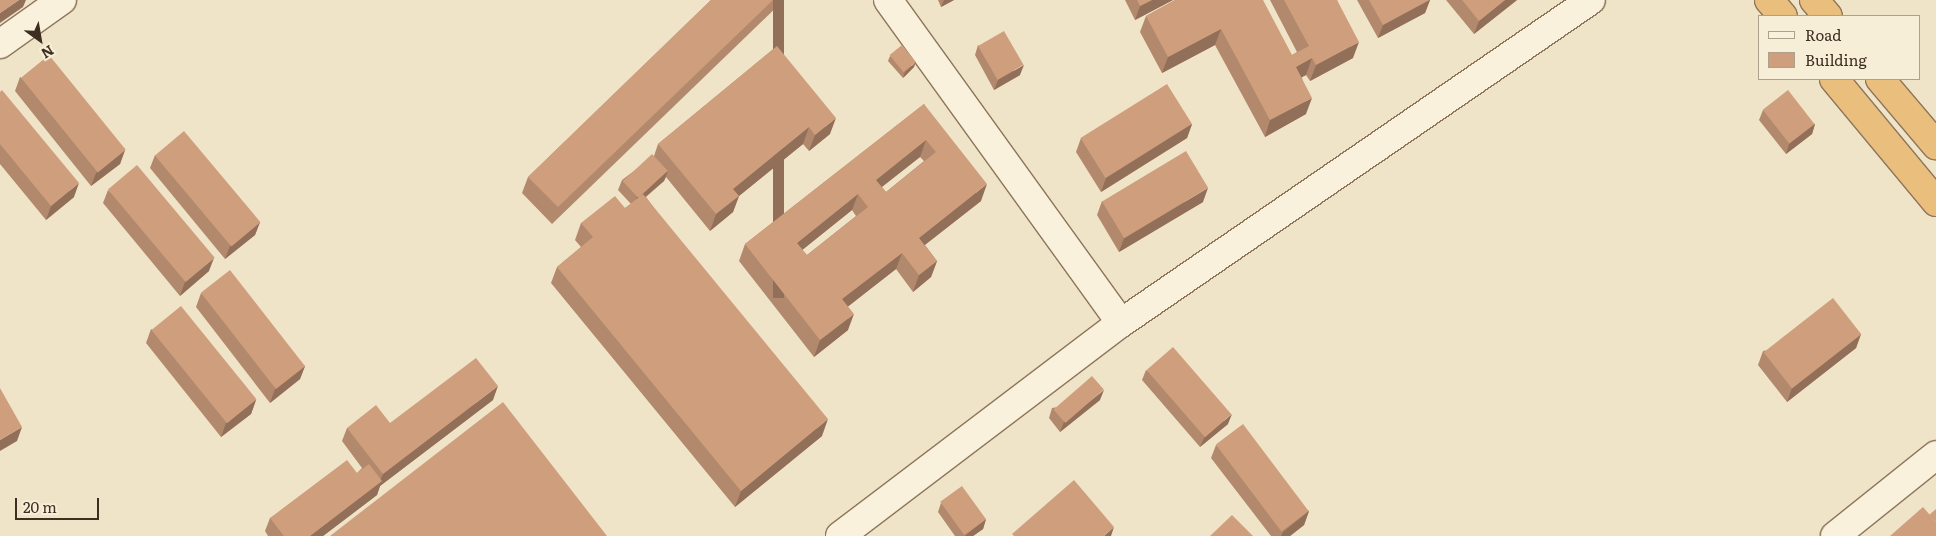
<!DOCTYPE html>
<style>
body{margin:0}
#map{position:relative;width:1936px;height:536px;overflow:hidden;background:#f0e4c8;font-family:Literata,serif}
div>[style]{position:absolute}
.roads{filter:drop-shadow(1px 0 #8d765c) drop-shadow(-1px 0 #8d765c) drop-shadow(0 1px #8d765c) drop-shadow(0 -1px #8d765c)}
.minor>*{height:28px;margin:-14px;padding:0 14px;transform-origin:14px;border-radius:14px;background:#faf1dc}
.trunk>*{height:28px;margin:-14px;padding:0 14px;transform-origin:14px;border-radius:14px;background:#eabe7c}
.wall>*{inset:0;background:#b2896c}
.shaded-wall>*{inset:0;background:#916f58;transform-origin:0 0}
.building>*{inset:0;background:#cf9f7d;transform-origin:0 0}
span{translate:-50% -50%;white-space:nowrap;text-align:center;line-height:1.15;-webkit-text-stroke:4px #f7eed8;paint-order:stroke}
.legend{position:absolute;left:1758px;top:15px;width:162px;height:65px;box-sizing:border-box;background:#f7eed8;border:1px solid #ada18e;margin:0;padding:6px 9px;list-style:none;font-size:15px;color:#3d2e20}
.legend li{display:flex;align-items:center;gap:10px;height:25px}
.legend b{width:25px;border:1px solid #ada18e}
.north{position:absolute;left:15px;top:15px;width:50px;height:50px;-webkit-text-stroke:4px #f7eed8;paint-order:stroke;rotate:148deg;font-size:14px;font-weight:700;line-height:20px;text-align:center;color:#3d2e20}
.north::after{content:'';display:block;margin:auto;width:18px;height:22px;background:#3d2e20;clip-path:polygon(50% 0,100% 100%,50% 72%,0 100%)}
.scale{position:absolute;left:15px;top:498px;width:84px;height:22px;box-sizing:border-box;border:2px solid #3d2e20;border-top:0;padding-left:6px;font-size:15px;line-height:18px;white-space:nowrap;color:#3d2e20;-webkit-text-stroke:4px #f7eed8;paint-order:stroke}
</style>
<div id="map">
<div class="roads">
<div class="minor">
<div style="left:888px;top:0;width:398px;rotate:54.2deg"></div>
<div style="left:0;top:44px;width:76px;rotate:-35.4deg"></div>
<div style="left:840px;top:536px;width:353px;rotate:-37.2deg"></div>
<div style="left:1121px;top:323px;width:570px;rotate:-34.5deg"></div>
<div style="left:1835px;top:536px;width:129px;rotate:-38.7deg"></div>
</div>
<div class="trunk">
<div style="left:1769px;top:0;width:21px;rotate:49deg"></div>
<div style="left:1814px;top:0;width:21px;rotate:49deg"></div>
<div style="left:1834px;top:79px;width:160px;rotate:50.3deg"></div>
<div style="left:1880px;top:79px;width:87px;rotate:49.7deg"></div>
</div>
</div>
<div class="wall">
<div style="clip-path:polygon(711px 0,784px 0,552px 224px,522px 193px,528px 177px)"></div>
<div style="clip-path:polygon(938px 0,954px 0,941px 7px)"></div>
<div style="clip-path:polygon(1125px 0,1173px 0,1135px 20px)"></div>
<div style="clip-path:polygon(1175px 0,1292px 55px,1297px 52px,1270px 0,1337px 0,1353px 58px,1310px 81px,1306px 75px,1302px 77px,1306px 114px,1265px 137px,1215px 45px,1162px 73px,1140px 32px,1146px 16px)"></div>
<div style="clip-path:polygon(1357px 0,1430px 0,1425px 13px,1378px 38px)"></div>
<div style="clip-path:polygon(1446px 0,1517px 0,1474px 34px)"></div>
<div style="clip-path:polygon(978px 45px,1020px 75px,994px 90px,975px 55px)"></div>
<div style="clip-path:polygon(777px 46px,830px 134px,809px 151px,803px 144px,739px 196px,733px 212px,710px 231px,666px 177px,664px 181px,646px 197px,822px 436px,735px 507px,551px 283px,557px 267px,581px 247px,575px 240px,581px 223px,625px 208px,631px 204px,618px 190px,622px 180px,654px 156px,658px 144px)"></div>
<div style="clip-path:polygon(890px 56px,914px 67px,903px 78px,888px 61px)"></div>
<div style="clip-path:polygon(20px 77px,125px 150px,120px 164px,91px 186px,15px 91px)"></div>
<div style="clip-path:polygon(0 92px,74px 197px,46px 220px,0 164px)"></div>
<div style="clip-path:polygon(evenodd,924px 104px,981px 201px,925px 245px,937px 261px,931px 277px,913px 292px,896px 269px,848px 306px,848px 330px,814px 357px,739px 261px,745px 244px,924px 104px,920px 157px,924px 161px,886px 192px,882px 187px,920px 157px,924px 104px,852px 210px,856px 216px,807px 255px,802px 250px,852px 210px)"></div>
<div style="clip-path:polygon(1763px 110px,1815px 124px,1812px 134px,1786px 154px,1759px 120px)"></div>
<div style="clip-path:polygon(1192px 124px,1187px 138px,1101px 192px,1076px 152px,1081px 138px)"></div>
<div style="clip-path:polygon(155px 155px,260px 222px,255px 235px,225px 259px,150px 168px)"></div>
<div style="clip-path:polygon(108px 190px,209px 271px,180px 296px,103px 203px)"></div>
<div style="clip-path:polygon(1102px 201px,1203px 202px,1119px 252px,1097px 215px)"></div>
<div style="clip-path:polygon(201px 293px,305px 366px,300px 379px,270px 403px,196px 307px)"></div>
<div style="clip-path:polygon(151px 329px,256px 400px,251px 414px,221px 437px,146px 343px)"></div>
<div style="clip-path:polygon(1861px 334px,1856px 348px,1787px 402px,1758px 365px,1763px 351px)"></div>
<div style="clip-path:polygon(1146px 370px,1228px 424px,1200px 447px,1142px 380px)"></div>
<div style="clip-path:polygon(493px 400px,380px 486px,377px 495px,323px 536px,268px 536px,265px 531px,270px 518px,357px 473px,362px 468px,342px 441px,347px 428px,390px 423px)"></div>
<div style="clip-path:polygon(1100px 400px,1060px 432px,1049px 418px,1052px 408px)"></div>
<div style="clip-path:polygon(1216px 445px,1309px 511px,1304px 525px,1290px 536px,1271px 536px,1211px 458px)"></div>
<div style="clip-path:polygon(941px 503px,986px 519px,983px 529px,973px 536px,955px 536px,938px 512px)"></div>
</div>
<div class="shaded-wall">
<div style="clip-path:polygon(19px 0,26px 0,23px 7px,0 23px,0 13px)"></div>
<div style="left:773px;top:0;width:11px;height:298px"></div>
<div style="clip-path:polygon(944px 0,954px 0,941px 7px)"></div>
<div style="clip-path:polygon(1152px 0,1173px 0,1135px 20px,1140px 6px)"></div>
<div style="clip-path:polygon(1430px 0,1425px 13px,1378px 38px,1383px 25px)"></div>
<div style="clip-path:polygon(1505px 0,1517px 0,1474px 34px,1479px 21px)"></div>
<div style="clip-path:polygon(1221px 29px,1215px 45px,1162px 73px,1168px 57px)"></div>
<div style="clip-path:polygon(1359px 42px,1353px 58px,1310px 81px,1316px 65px)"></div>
<div style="clip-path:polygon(1312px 58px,1306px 75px,1290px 83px,1296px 67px)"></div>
<div style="clip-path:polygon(916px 62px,914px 67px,903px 78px,905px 72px)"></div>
<div style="clip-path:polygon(1024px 65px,1020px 75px,994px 90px,998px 80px)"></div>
<div style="clip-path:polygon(1312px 98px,1306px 114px,1265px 137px,1270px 120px)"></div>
<div style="clip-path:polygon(836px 118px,830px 134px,809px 151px,815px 135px)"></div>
<div style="clip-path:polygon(1192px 124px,1187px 138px,1101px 192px,1106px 178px)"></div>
<div style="clip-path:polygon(1815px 124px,1812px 134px,1786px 154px,1789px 144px)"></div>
<div style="clip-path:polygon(809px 127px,803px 144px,739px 196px,733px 212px,710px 231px,716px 214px,733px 189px)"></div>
<div style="clip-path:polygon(926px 140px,920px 157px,870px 196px,876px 180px)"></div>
<div style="clip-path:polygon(125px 150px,120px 164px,91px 186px,96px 173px)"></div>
<div style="clip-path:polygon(668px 171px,664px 181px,633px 207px,637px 197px)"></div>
<div style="clip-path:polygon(79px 183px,74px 197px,46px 220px,51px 206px)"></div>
<div style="clip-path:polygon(987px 184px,981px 201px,913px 254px,919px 238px)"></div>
<div style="clip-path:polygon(1208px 188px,1203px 202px,1119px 252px,1124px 238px)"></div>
<div style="clip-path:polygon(858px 194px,852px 210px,791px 259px,797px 243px)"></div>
<div style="clip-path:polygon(260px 222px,255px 235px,225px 259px,230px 246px)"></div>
<div style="clip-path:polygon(902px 253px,896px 269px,836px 316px,842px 299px)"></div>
<div style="clip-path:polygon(214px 258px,209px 271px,180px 296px,185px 282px)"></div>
<div style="clip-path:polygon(937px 261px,931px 277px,913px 292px,919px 275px)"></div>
<div style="clip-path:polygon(854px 314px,848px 330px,814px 357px,820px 340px)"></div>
<div style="clip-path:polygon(1861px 334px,1856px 348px,1787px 402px,1792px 388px)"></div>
<div style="clip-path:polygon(305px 366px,300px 379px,270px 403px,275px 389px)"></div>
<div style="clip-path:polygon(498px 386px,493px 400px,380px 486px,377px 495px,323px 536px,310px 536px,379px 483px,383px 474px)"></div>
<div style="clip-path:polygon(1104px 390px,1100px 400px,1060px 432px,1064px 422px)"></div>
<div style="clip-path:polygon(256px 400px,251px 414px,221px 437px,226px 423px)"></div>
<div style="clip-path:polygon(1232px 414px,1228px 424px,1200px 447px,1204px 438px)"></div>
<div style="clip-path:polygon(828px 419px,822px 436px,735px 507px,741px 491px)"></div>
<div style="clip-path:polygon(22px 427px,17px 441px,0 451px,0 440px)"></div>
<div style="clip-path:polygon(1309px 511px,1304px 525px,1290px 536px,1281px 536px,1283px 532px)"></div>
<div style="clip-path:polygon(986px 519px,983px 529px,973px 536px,965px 536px,966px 535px)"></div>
<div style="clip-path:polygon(1114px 527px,1111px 536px,1104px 536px)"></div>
</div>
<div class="building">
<div style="clip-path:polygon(0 0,19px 0,0 13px)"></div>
<div style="clip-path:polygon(711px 0,773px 0,558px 207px,528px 177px)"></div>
<div style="clip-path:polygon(1137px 0,1152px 0,1140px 6px)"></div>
<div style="clip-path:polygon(1175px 0,1263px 0,1292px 55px,1309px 46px,1284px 0,1337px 0,1359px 42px,1316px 65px,1312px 58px,1296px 67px,1312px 98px,1270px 120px,1221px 29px,1168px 57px,1146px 16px)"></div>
<div style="clip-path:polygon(1369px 0,1429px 0,1383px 25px)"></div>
<div style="clip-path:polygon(1462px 0,1505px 0,1479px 21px)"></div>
<div style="left:1004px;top:31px;width:39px;height:30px;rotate:60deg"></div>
<div style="left:902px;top:45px;width:22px;height:16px;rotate:51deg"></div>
<div style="clip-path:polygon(777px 46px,836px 118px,815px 135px,809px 127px,733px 189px,739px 196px,716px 214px,658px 144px)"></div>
<div style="left:49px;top:55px;width:122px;height:36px;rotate:51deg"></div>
<div style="left:1167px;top:84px;width:47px;height:102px;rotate:58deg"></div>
<div style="clip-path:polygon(2px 90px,79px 183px,51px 206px,0 144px,0 92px)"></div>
<div style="left:1788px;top:90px;width:43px;height:32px;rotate:52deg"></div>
<div style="clip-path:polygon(evenodd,924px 104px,987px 184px,919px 238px,937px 261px,919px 275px,902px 253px,842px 299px,854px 314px,820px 340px,745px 244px,924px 104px,926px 140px,936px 152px,886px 192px,876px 180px,926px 140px,924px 104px,858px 194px,868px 207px,807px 255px,797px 243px,858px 194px)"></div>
<div style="left:184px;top:131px;width:119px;height:38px;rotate:50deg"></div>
<div style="left:1186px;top:151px;width:43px;height:98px;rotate:59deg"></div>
<div style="left:652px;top:154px;width:23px;height:40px;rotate:47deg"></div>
<div style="left:137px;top:165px;width:121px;height:38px;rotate:50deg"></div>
<div style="clip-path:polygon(643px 194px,828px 419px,741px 491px,557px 267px,593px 237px,581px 223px,615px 196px,625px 208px)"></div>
<div style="left:230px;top:270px;width:122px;height:37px;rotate:52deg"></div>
<div style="left:1833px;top:298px;width:46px;height:88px;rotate:52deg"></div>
<div style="left:181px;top:306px;width:120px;height:38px;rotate:51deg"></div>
<div style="left:1173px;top:347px;width:89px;height:35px;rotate:49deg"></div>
<div style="clip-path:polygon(476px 358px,498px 386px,383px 474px,347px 428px,376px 405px,390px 423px)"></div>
<div style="left:1092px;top:376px;width:18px;height:51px;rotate:49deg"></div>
<div style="clip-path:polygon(0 388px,22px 427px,0 440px)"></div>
<div style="clip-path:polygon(503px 402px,607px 536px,330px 536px)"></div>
<div style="left:1243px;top:424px;width:109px;height:34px;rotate:53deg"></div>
<div style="clip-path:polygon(347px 460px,357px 473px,369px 464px,382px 481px,310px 536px,284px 536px,270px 518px)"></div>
<div style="clip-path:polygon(1074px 480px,1114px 527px,1104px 536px,1014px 536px,1012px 534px)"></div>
<div style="left:962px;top:486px;width:41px;height:27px;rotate:54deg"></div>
<div style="clip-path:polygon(1923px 507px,1936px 522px,1936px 536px,1890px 536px)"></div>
<div style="clip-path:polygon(1936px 509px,1936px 522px,1929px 515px)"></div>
<div style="clip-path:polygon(1232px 515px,1253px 536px,1210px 536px)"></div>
</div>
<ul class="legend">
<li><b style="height:6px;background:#faf1dc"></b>Road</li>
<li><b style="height:14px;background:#cf9f7d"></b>Building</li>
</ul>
<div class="north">N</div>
<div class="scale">20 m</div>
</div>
